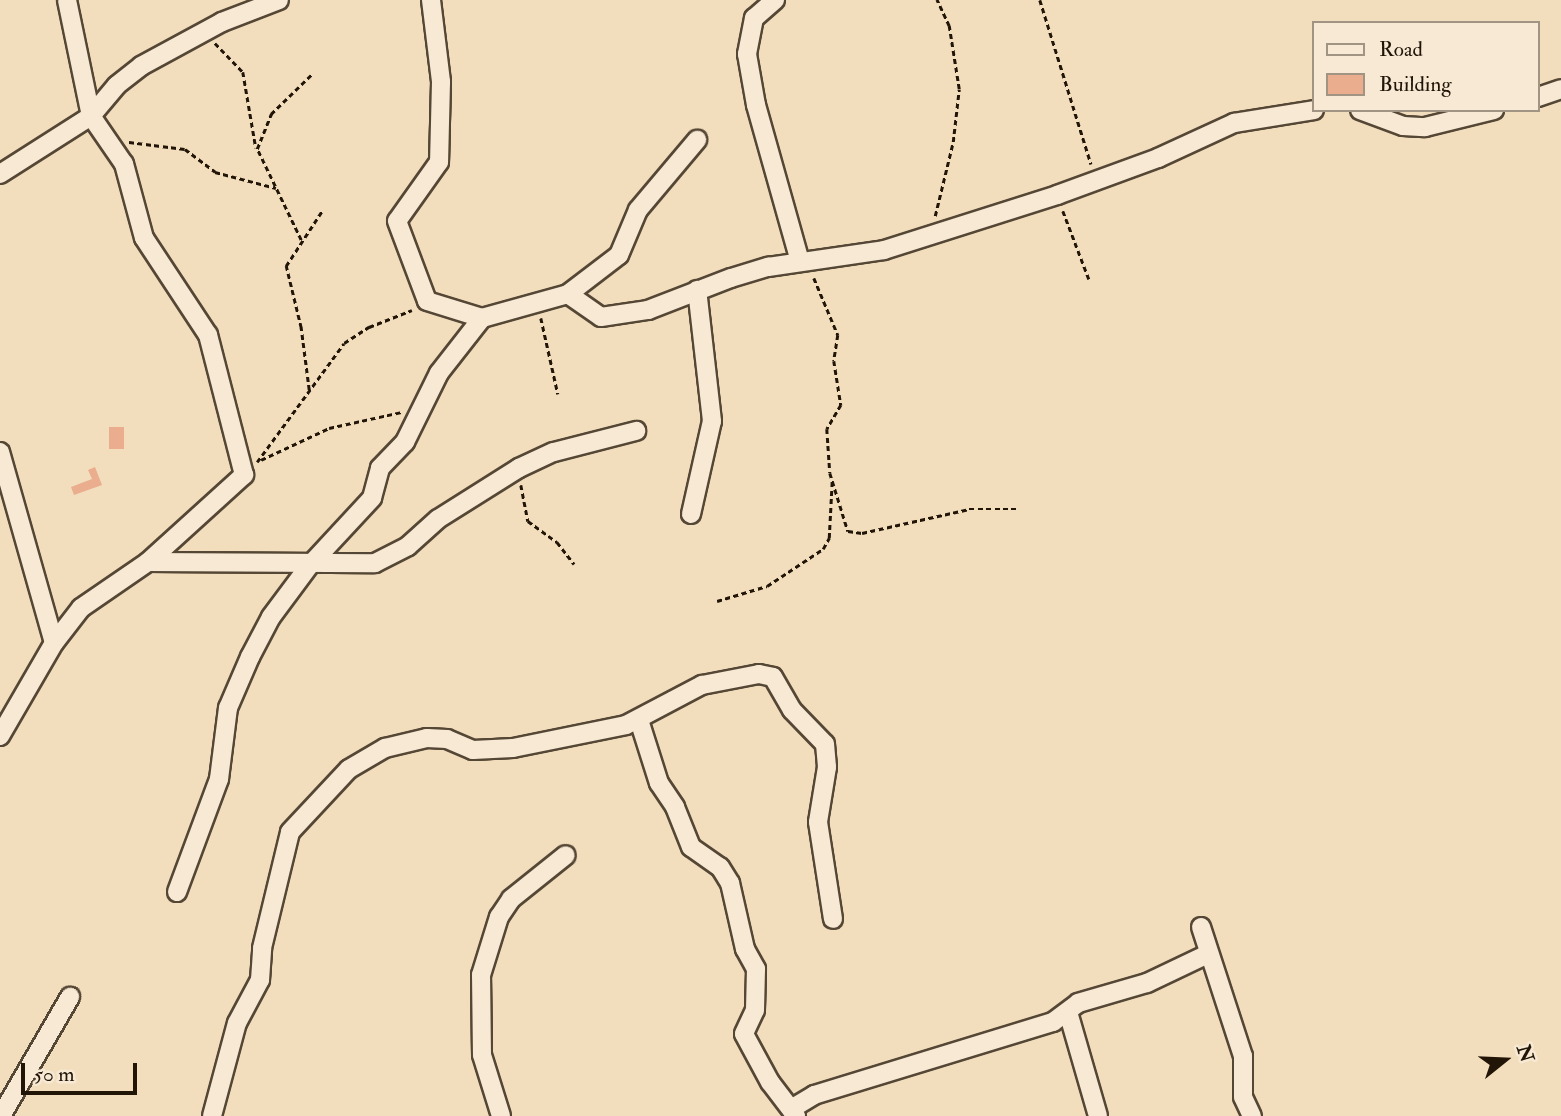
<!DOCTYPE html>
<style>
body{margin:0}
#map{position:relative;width:1561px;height:1116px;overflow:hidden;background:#f2ddbd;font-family:"IM FELL Double Pica",serif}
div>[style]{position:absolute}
.building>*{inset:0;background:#eaad8e;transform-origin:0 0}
.path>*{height:2.5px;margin-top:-1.25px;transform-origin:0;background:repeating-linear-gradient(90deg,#211508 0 5px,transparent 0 8.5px)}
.roads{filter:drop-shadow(2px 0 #554735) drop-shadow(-2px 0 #554735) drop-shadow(0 2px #554735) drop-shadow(0 -2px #554735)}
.minor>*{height:18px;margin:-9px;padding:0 9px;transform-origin:9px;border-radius:9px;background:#f7e9d4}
span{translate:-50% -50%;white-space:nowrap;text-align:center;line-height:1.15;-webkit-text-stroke:5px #f7e9d4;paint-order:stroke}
.legend{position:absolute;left:1312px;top:21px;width:228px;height:91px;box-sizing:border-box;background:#f7e9d4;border:2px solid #a19482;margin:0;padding:9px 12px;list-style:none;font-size:21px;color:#211508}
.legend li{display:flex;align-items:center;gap:14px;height:35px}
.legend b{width:35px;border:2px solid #a19482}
.north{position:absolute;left:1470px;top:1025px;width:70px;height:70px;-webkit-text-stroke:5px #f7e9d4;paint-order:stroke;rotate:72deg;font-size:19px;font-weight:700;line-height:28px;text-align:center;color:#211508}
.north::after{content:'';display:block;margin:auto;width:24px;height:32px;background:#211508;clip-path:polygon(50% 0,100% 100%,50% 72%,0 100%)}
.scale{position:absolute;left:21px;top:1063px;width:116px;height:32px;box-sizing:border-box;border:4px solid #211508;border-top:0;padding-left:9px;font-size:21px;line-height:24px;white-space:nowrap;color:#211508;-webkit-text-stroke:5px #f7e9d4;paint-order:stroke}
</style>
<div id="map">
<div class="building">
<div style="left:124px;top:427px;width:22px;height:15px;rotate:90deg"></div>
<div style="clip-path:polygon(95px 467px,102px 485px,74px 495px,71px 487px,92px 479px,88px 470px)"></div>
</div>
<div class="path">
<div style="left:1040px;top:0;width:172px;rotate:72.7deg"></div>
<div style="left:215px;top:43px;width:40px;rotate:46deg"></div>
<div style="left:243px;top:72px;width:77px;rotate:80.3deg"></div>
<div style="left:129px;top:142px;width:56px;rotate:7.1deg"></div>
<div style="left:185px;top:149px;width:38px;rotate:37deg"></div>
<div style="left:215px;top:172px;width:63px;rotate:14.7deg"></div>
<div style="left:1063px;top:211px;width:73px;rotate:69.1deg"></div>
<div style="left:935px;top:216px;width:76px;rotate:-76.3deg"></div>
<div style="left:953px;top:142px;width:53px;rotate:-83.5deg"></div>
<div style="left:959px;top:89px;width:64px;rotate:-99deg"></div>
<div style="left:949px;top:26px;width:29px;rotate:-115deg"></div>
<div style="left:301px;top:240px;width:101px;rotate:-115.8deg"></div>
<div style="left:257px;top:149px;width:38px;rotate:-68deg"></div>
<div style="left:271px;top:114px;width:59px;rotate:-44.3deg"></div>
<div style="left:814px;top:278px;width:62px;rotate:67.2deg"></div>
<div style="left:838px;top:335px;width:26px;rotate:99deg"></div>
<div style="left:834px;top:361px;width:45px;rotate:81deg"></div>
<div style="left:841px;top:405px;width:28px;rotate:120deg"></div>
<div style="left:827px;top:429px;width:44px;rotate:86.1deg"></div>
<div style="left:830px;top:473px;width:61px;rotate:72.8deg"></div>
<div style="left:848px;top:531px;width:14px;rotate:8deg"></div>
<div style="left:862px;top:533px;width:110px;rotate:-12.6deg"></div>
<div style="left:969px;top:509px;width:47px"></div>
<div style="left:541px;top:318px;width:78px;rotate:77.4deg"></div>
<div style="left:309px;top:390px;width:63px;rotate:-97.4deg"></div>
<div style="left:301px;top:328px;width:64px;rotate:-103.6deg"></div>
<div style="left:286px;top:266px;width:66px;rotate:-56.8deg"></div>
<div style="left:261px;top:460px;width:75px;rotate:-25.2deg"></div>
<div style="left:329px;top:428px;width:75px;rotate:-12.4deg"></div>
<div style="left:257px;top:462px;width:147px;rotate:-53.8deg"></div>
<div style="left:344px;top:343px;width:30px;rotate:-33deg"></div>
<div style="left:369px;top:327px;width:46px;rotate:-21.6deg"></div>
<div style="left:521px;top:485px;width:37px;rotate:79deg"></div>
<div style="left:528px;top:521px;width:36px;rotate:36deg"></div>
<div style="left:557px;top:542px;width:28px;rotate:52deg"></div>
<div style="left:717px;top:601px;width:52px;rotate:-16.7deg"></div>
<div style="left:767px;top:586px;width:67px;rotate:-33.5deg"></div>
<div style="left:823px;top:549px;width:13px;rotate:-61deg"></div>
<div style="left:829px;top:538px;width:57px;rotate:-87deg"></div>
</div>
<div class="roads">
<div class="minor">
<div style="left:431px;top:0;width:83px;rotate:83deg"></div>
<div style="left:441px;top:82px;width:80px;rotate:91.4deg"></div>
<div style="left:439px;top:162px;width:72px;rotate:125.4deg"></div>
<div style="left:397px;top:221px;width:85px;rotate:69.4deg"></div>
<div style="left:427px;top:301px;width:58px;rotate:17.2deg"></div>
<div style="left:775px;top:0;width:28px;rotate:139deg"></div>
<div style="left:754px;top:18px;width:37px;rotate:101deg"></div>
<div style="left:747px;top:54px;width:52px;rotate:80deg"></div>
<div style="left:756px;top:105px;width:163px;rotate:74.3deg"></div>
<div style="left:1538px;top:97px;width:24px;rotate:-19deg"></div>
<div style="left:1360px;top:110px;width:46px;rotate:20.4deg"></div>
<div style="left:1403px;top:126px;width:22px;rotate:3deg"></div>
<div style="left:1425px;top:127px;width:71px;rotate:-13.8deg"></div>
<div style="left:0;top:174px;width:108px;rotate:-32.5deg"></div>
<div style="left:91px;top:116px;width:40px;rotate:-50deg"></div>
<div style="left:117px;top:85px;width:31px;rotate:-38deg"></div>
<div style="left:141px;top:66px;width:92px;rotate:-28.5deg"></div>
<div style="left:222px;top:22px;width:61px;rotate:-21.1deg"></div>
<div style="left:568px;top:294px;width:40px;rotate:34.9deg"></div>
<div style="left:601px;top:317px;width:48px;rotate:-8.5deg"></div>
<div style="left:648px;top:310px;width:89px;rotate:-21.1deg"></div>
<div style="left:731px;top:278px;width:39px;rotate:-17deg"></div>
<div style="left:768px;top:267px;width:117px;rotate:-8.3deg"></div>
<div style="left:884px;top:250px;width:182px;rotate:-17.6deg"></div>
<div style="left:1057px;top:195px;width:108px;rotate:-20.1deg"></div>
<div style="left:1158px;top:158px;width:84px;rotate:-24.7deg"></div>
<div style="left:1234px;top:123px;width:81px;rotate:-9.2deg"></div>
<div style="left:0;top:452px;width:198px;rotate:74.2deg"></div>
<div style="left:691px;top:514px;width:95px;rotate:-77.3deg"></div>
<div style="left:712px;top:421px;width:132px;rotate:-96.5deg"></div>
<div style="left:148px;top:562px;width:227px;rotate:0.3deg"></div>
<div style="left:375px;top:563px;width:37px;rotate:-27deg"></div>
<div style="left:408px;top:546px;width:40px;rotate:-42deg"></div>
<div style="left:438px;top:519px;width:96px;rotate:-32.2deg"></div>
<div style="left:519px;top:468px;width:38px;rotate:-25deg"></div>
<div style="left:554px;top:452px;width:85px;rotate:-14.4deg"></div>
<div style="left:639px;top:720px;width:66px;rotate:72.4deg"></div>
<div style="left:659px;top:783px;width:29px;rotate:56deg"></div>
<div style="left:675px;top:807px;width:43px;rotate:68.2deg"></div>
<div style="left:691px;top:847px;width:35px;rotate:35deg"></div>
<div style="left:720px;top:867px;width:19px;rotate:58deg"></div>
<div style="left:730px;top:883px;width:68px;rotate:77.2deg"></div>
<div style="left:745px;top:949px;width:23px;rotate:61deg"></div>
<div style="left:756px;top:969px;width:41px;rotate:91.4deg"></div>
<div style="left:755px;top:1010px;width:26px;rotate:115deg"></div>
<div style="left:744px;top:1034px;width:55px;rotate:61.6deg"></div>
<div style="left:770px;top:1082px;width:43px;rotate:52.6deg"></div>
<div style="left:0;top:736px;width:108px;rotate:-59.9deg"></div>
<div style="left:54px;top:643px;width:44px;rotate:-52.4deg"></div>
<div style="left:81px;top:608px;width:81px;rotate:-34.5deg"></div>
<div style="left:148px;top:562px;width:130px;rotate:-42.2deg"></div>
<div style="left:244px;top:475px;width:145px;rotate:-104.4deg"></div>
<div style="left:208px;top:335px;width:116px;rotate:-123.4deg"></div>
<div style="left:144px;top:238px;width:77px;rotate:-105.1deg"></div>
<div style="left:124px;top:164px;width:58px;rotate:-124.5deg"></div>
<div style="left:91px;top:116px;width:118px;rotate:-101.7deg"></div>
<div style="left:177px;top:892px;width:121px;rotate:-69.6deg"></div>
<div style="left:219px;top:779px;width:72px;rotate:-82.8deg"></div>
<div style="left:228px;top:708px;width:56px;rotate:-66.7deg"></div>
<div style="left:250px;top:657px;width:45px;rotate:-62.3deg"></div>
<div style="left:271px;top:617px;width:64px;rotate:-53.3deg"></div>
<div style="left:309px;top:566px;width:93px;rotate:-47.2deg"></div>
<div style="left:372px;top:498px;width:31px;rotate:-75deg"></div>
<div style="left:380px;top:468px;width:36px;rotate:-46deg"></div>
<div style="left:405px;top:442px;width:77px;rotate:-63.8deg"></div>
<div style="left:439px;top:373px;width:70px;rotate:-52deg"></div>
<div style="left:482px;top:318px;width:89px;rotate:-15.6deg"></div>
<div style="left:568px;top:294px;width:64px;rotate:-37.4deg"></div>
<div style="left:619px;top:255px;width:49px;rotate:-67.1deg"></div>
<div style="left:638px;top:210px;width:92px;rotate:-49.9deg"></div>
<div style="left:1201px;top:927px;width:136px;rotate:72deg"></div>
<div style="left:1243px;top:1056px;width:41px;rotate:90deg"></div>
<div style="left:1243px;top:1097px;width:21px;rotate:65deg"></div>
<div style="left:1068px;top:1012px;width:108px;rotate:73.9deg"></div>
<div style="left:791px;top:1109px;width:27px;rotate:-31deg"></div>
<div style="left:814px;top:1095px;width:250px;rotate:-17deg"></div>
<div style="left:1053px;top:1022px;width:31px;rotate:-37deg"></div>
<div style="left:1078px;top:1003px;width:72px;rotate:-16.2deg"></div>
<div style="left:1147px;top:983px;width:68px;rotate:-25.4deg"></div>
<div style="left:1px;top:1116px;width:138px;rotate:-59.9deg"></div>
<div style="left:212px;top:1116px;width:96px;rotate:-75deg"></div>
<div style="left:237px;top:1023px;width:49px;rotate:-61.9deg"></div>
<div style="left:260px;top:980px;width:32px;rotate:-86deg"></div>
<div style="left:262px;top:948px;width:119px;rotate:-76.4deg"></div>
<div style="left:290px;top:832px;width:86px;rotate:-46.9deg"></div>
<div style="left:349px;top:769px;width:42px;rotate:-30.3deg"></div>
<div style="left:385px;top:748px;width:43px;rotate:-13.4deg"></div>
<div style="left:427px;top:738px;width:20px;rotate:3deg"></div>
<div style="left:447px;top:739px;width:28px;rotate:23deg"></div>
<div style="left:473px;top:750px;width:40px;rotate:-2.9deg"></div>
<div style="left:513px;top:748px;width:115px;rotate:-11.5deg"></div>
<div style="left:626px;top:725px;width:86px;rotate:-27.8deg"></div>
<div style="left:702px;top:685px;width:58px;rotate:-10.9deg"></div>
<div style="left:759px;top:674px;width:14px;rotate:12deg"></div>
<div style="left:773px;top:677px;width:38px;rotate:60deg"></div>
<div style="left:792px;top:710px;width:47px;rotate:45.9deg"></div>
<div style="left:825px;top:744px;width:23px;rotate:85deg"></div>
<div style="left:827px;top:767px;width:56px;rotate:99.3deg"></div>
<div style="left:818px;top:822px;width:98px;rotate:81.2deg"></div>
<div style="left:501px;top:1116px;width:64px;rotate:-107.3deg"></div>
<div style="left:482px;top:1055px;width:80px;rotate:-90.7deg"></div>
<div style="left:481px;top:975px;width:61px;rotate:-72.8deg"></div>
<div style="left:499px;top:917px;width:22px;rotate:-56deg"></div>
<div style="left:511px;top:899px;width:70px;rotate:-38.7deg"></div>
</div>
</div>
<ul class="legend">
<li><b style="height:9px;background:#f7e9d4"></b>Road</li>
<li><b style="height:19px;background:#eaad8e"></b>Building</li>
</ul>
<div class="north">N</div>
<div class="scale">50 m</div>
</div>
